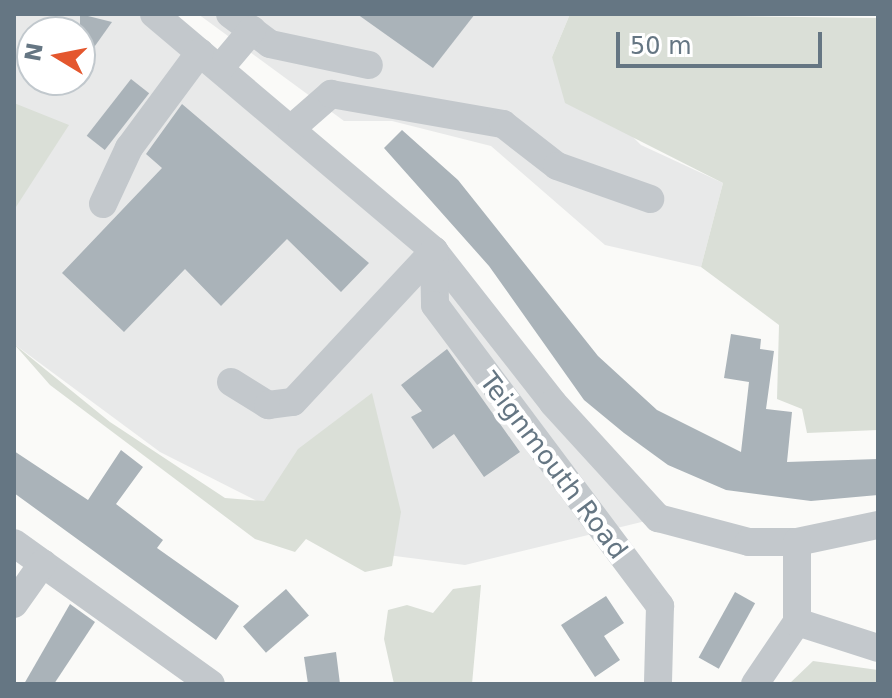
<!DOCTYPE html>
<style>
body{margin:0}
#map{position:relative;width:892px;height:698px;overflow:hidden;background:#fafaf8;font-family:"DejaVu Sans",sans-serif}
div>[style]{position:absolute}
.built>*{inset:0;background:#e8e9e9}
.green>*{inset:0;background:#dadfd7}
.building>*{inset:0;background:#aab3b9;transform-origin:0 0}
.minor>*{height:28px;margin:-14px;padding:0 14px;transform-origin:14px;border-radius:14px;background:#c3c8cc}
span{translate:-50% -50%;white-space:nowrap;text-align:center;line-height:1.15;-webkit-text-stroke:8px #fff;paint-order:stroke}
.street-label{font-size:26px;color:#657683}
.frame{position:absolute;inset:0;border:16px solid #657683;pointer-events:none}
.north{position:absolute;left:16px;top:16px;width:80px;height:80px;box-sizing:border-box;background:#fff;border:2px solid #c1c8cd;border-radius:50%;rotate:280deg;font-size:22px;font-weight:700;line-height:32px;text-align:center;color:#657683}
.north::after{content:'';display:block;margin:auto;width:28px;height:36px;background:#e4572e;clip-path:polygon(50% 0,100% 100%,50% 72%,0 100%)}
.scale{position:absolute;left:616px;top:32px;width:206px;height:36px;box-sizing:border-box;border:4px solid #657683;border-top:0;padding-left:10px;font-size:24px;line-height:28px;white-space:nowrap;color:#657683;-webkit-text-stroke:6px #fff;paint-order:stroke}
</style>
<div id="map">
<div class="built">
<div style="clip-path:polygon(evenodd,14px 14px,154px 14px,434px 251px,658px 518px,465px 565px,356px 551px,160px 452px,14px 344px,14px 14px,32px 32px,80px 32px,80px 80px,32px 80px,32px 32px)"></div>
<div style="clip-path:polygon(198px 14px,570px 14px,552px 57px,641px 145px,723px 183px,701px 267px,605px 245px,491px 146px,392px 121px,344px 121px)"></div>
</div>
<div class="green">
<div style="clip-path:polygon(570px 14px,878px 18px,878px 430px,807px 433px,802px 409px,777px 399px,779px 325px,701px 267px,723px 183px,565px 103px,552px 57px)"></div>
<div style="clip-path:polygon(14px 103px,69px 125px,14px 210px)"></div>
<div style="clip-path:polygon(14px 344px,110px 422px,225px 498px,264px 501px,298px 449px,372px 393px,401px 512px,392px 566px,365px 572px,306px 539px,295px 552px,255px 539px,50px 385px)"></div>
<div style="clip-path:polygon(481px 585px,472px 684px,394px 684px,384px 639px,388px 610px,407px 605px,433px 613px,453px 589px)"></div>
<div style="clip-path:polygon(813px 661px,878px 670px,878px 684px,789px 684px)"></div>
</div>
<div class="building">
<div style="clip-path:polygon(80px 14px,112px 22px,80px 67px)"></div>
<div style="clip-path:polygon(357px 14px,475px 14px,433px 68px)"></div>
<div style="left:131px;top:79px;width:23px;height:72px;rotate:38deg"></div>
<div style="clip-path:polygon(182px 104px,369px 263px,341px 292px,287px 239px,221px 306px,185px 269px,124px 332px,62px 273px,162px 168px,146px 154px)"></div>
<div style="clip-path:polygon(402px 130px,458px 180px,598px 356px,657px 410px,741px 452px,749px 382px,724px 378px,731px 334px,761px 339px,760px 349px,774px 351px,766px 409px,792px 412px,787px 462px,878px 459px,878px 495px,811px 501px,726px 490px,668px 465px,624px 433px,584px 400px,489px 266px,384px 148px)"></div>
<div style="clip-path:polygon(447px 349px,520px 452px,484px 477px,454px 434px,433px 449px,411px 417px,422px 411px,401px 385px)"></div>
<div style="clip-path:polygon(121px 450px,143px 467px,116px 504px,163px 540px,157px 548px,239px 606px,216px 640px,14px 493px,14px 451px,88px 500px)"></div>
<div style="left:286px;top:589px;width:35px;height:57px;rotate:49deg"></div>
<div style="left:735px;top:592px;width:23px;height:75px;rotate:29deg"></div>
<div style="clip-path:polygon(606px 596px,624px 623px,604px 636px,620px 660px,595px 677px,561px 625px)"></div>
<div style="clip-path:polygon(70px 604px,95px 622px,54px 684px,24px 684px)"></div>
<div style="clip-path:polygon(336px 652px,340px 684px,308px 684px,304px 657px)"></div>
</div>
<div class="minor">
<div style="left:154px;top:14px;width:367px;rotate:40.2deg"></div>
<div style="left:434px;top:251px;width:193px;rotate:51.9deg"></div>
<div style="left:553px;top:403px;width:156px;rotate:47.6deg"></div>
<div style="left:658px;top:518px;width:94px;rotate:14.8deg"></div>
<div style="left:749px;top:542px;width:48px"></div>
<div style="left:797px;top:542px;width:83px;rotate:-11.9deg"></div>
<div style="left:230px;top:14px;width:50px;rotate:36.9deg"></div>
<div style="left:270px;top:44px;width:101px;rotate:12deg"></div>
<div style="left:220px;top:68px;width:50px;rotate:-49.9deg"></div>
<div style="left:292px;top:128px;width:52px;rotate:-41.1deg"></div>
<div style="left:331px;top:94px;width:175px;rotate:9.9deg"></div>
<div style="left:503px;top:124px;width:68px;rotate:37.9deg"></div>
<div style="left:557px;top:166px;width:99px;rotate:19.5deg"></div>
<div style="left:103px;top:204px;width:62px;rotate:-65.1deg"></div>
<div style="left:129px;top:148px;width:119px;rotate:-53.5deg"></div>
<div style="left:434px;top:251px;width:54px;rotate:88.9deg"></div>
<div style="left:435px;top:305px;width:376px;rotate:53.2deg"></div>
<div style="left:660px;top:606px;width:78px;rotate:91.5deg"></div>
<div style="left:231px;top:382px;width:44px;rotate:31.9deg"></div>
<div style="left:268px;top:405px;width:25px;rotate:-7deg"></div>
<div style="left:293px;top:402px;width:207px;rotate:-47deg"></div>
<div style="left:14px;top:543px;width:242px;rotate:35.6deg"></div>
<div style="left:14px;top:604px;width:50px;rotate:-54.7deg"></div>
<div style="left:797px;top:622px;width:85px;rotate:17.8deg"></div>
<div style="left:755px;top:684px;width:75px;rotate:-55.9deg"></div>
<div style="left:797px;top:622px;width:80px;rotate:-90deg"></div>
</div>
<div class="street-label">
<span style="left:553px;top:466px;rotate:53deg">Teignmouth Road</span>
</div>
<div class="frame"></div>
<div class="north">N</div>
<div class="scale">50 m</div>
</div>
